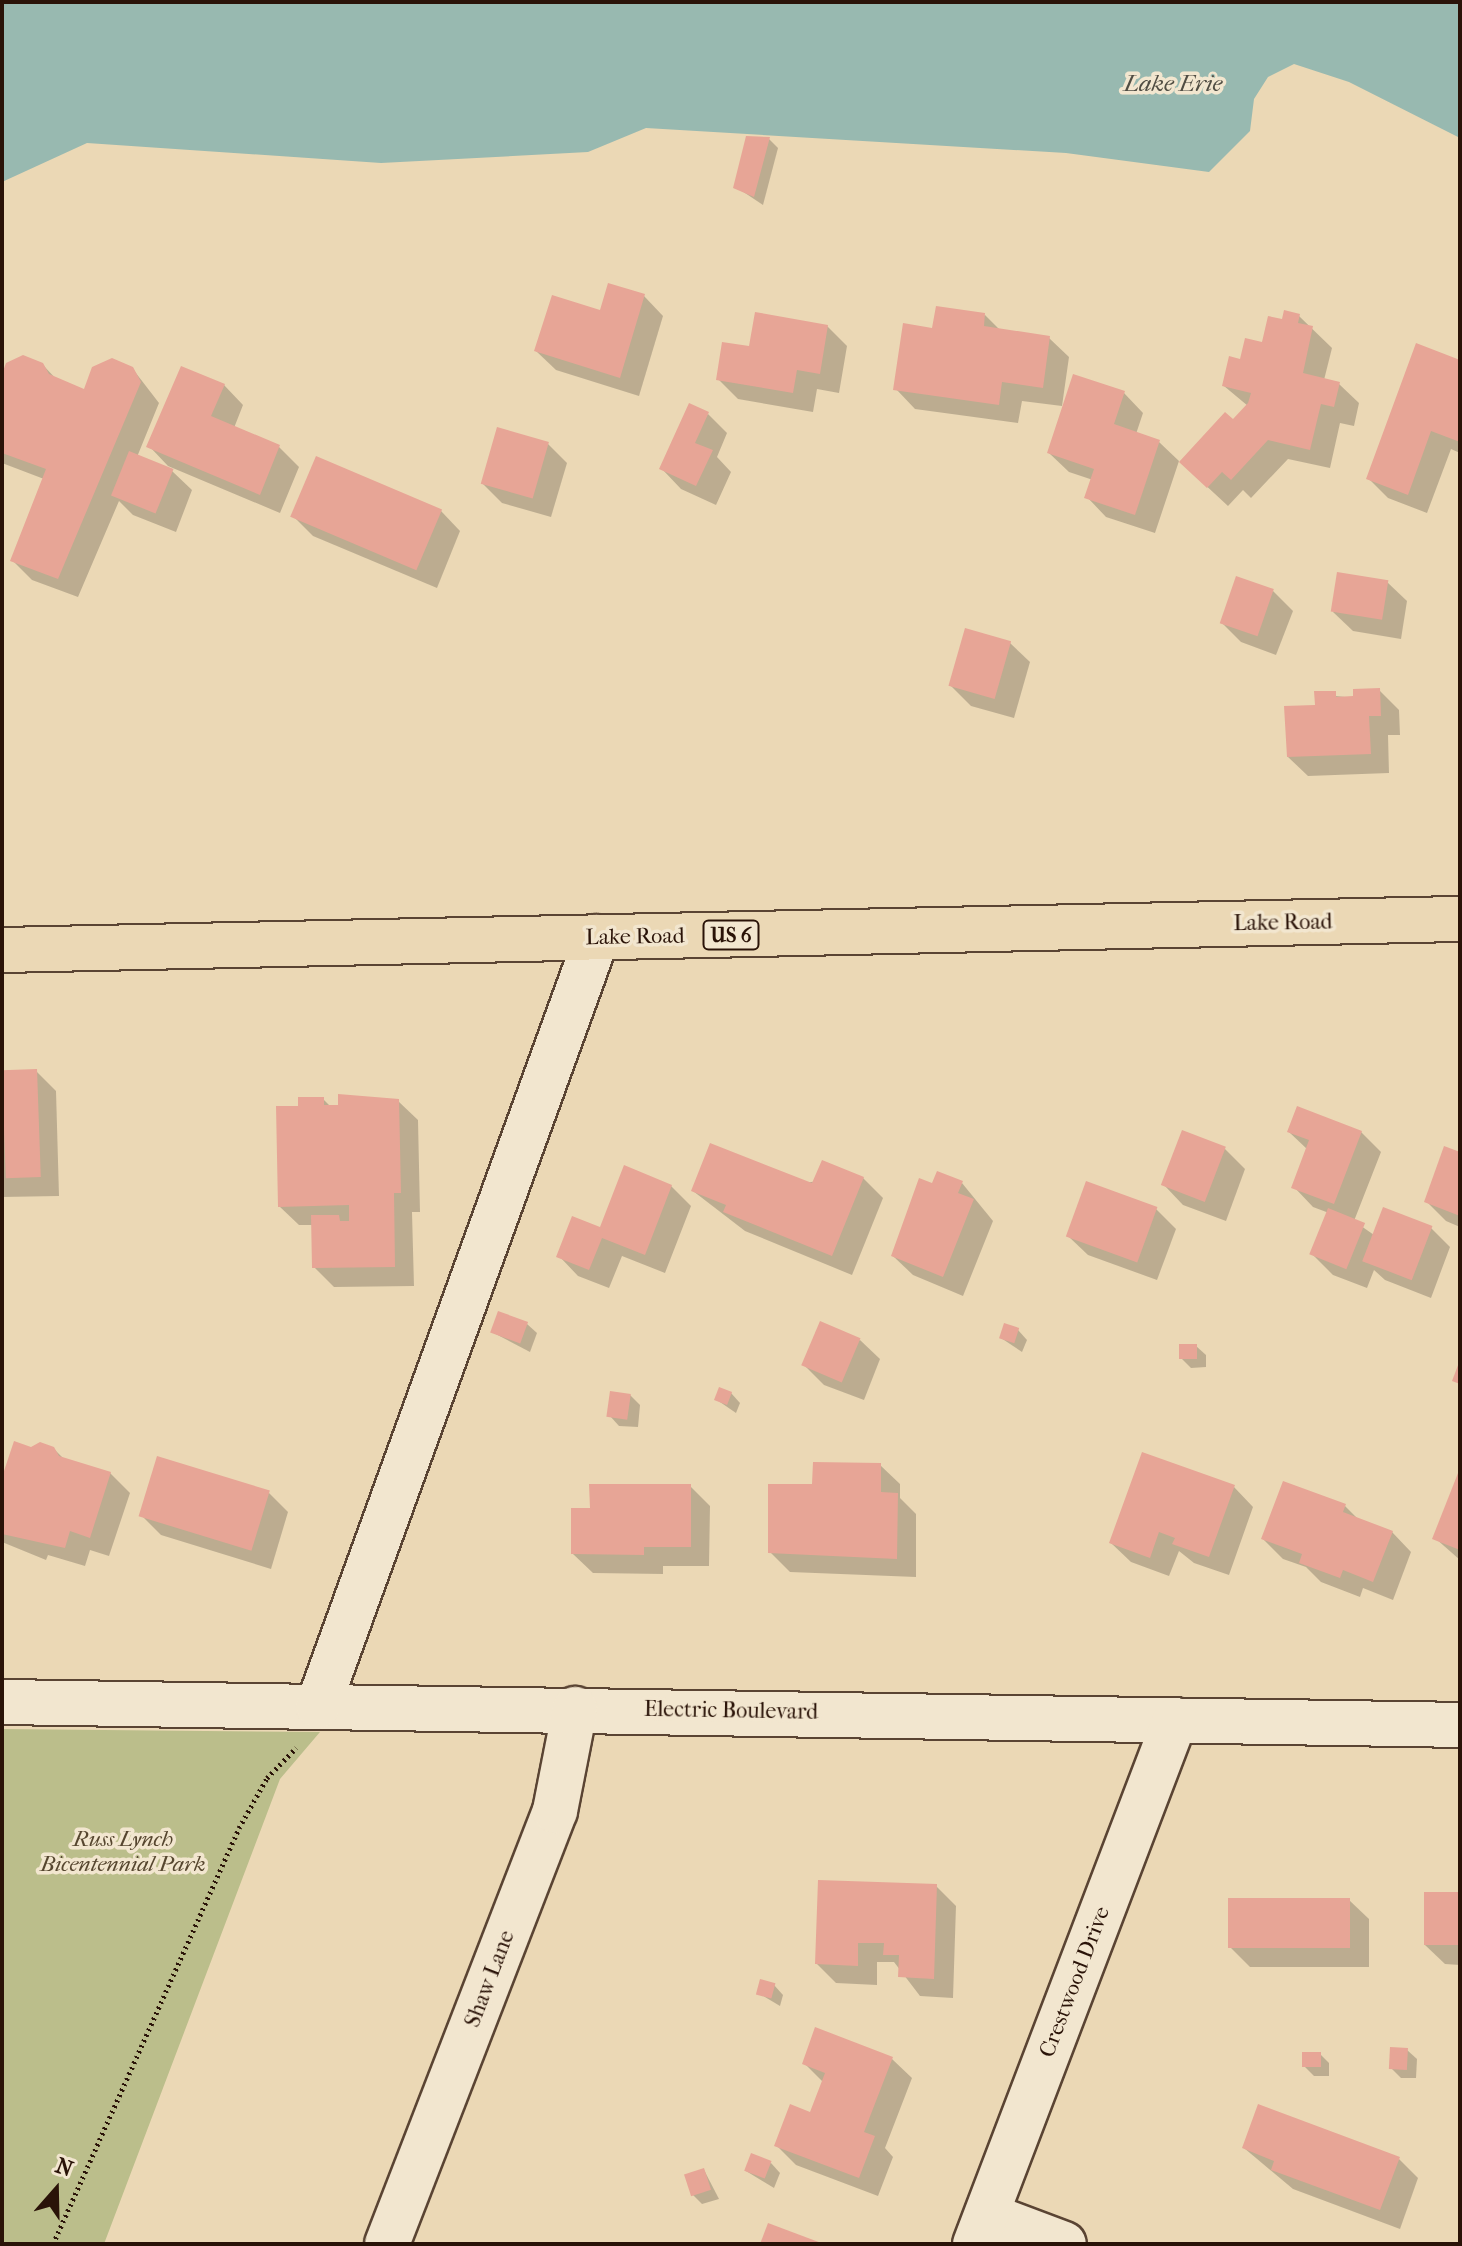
<!DOCTYPE html>
<style>
body{margin:0}
#map{position:relative;width:1462px;height:2246px;overflow:hidden;background:#ebd8b5;font-family:"IM FELL French Canon",serif}
div>[style]{position:absolute}
.green>*{inset:0;background:#bbbe8b}
.water>*{inset:0;background:#98b9b0}
.shadow>*{inset:0;background:#0003}
.building>*{inset:0;background:#e7a596;transform-origin:0 0}
.path>*{height:5px;margin-top:-2.5px;transform-origin:0;background:repeating-linear-gradient(90deg,#2a1308 0 2px,transparent 0 6px)}
.roads{filter:drop-shadow(2px 0 #5a4433) drop-shadow(-2px 0 #5a4433) drop-shadow(0 2px #5a4433) drop-shadow(0 -2px #5a4433)}
.minor>*{height:44px;margin:-22px;padding:0 22px;transform-origin:22px;border-radius:22px;background:#f2e6cf}
.major>*{height:44px;margin:-22px;padding:0 22px;transform-origin:22px;border-radius:22px;background:#ebd8b5}
span{translate:-50% -50%;white-space:nowrap;text-align:center;line-height:1.15;-webkit-text-stroke:7px #f2e6cf;paint-order:stroke}
.shield-label span{padding:2px 6px;background:#f2e6cf;border:2px solid;border-radius:6px;-webkit-text-stroke-width:0}
.shield-label{font-size:20px;color:#2a1308;font-weight:700}
.street-label{font-size:22px;color:#2a1308}
.park-label{font-size:22px;color:#56462f;font-style:italic}
.water-label{font-size:24px;color:#504d43;font-style:italic}
.frame{position:absolute;inset:0;border:4px solid #2a1308;pointer-events:none}
.north{position:absolute;left:16px;top:2150px;width:80px;height:80px;-webkit-text-stroke:6px #f2e6cf;paint-order:stroke;rotate:20deg;font-size:22px;font-weight:700;line-height:32px;text-align:center;color:#2a1308}
.north::after{content:'';display:block;margin:auto;width:28px;height:36px;background:#2a1308;clip-path:polygon(50% 0,100% 100%,50% 72%,0 100%)}
</style>
<div id="map">
<div class="green">
<div style="clip-path:polygon(2px 1729px,320px 1732px,280px 1779px,104px 2244px,2px 2244px)"></div>
</div>
<div class="water">
<div style="clip-path:polygon(2px 2px,1460px 2px,1460px 138px,1349px 82px,1294px 64px,1268px 77px,1254px 99px,1250px 131px,1209px 172px,1066px 153px,646px 128px,588px 152px,381px 163px,87px 143px,2px 182px)"></div>
</div>
<div class="shadow">
<div style="clip-path:polygon(769px 139px,778px 148px,763px 205px,736px 187px)"></div>
<div style="clip-path:polygon(644px 296px,663px 316px,639px 396px,556px 370px,536px 351px,601px 312px)"></div>
<div style="clip-path:polygon(985px 315px,1000px 330px,1049px 338px,1069px 357px,1062px 406px,1022px 401px,1018px 423px,915px 409px,896px 389px)"></div>
<div style="clip-path:polygon(1299px 316px,1332px 348px,1324px 380px,1339px 384px,1359px 403px,1354px 426px,1340px 423px,1330px 468px,1288px 459px,1251px 498px,1243px 490px,1228px 506px,1201px 481px,1233px 422px,1248px 406px,1224px 386px,1241px 361px,1284px 322px)"></div>
<div style="clip-path:polygon(827px 326px,847px 346px,839px 393px,817px 389px,813px 412px,738px 399px,718px 379px,751px 349px)"></div>
<div style="clip-path:polygon(1460px 362px,1460px 453px,1451px 449px,1427px 513px,1388px 498px,1369px 479px)"></div>
<div style="clip-path:polygon(42px 364px,58px 381px,85px 391px,132px 368px,159px 403px,137px 457px,172px 471px,192px 490px,176px 532px,133px 515px,119px 501px,78px 597px,32px 580px,12px 560px,44px 479px,2px 463px,2px 380px)"></div>
<div style="clip-path:polygon(224px 385px,243px 405px,234px 428px,279px 447px,299px 467px,280px 513px,168px 466px,149px 446px)"></div>
<div style="clip-path:polygon(1124px 393px,1143px 413px,1136px 434px,1159px 442px,1179px 461px,1155px 533px,1106px 517px,1087px 497px,1093px 480px,1069px 472px,1049px 453px)"></div>
<div style="clip-path:polygon(708px 414px,727px 433px,717px 457px,731px 472px,716px 505px,681px 489px,662px 469px)"></div>
<div style="clip-path:polygon(548px 444px,567px 463px,551px 517px,502px 503px,482px 483px)"></div>
<div style="clip-path:polygon(441px 511px,460px 531px,437px 588px,313px 536px,293px 516px)"></div>
<div style="clip-path:polygon(1387px 582px,1407px 601px,1401px 639px,1353px 631px,1333px 612px)"></div>
<div style="clip-path:polygon(1273px 591px,1293px 611px,1276px 655px,1241px 642px,1221px 622px)"></div>
<div style="clip-path:polygon(1010px 643px,1030px 662px,1014px 718px,971px 706px,951px 686px)"></div>
<div style="clip-path:polygon(1379px 690px,1399px 710px,1400px 735px,1388px 735px,1389px 773px,1308px 776px,1288px 757px,1317px 707px,1316px 694px,1355px 698px)"></div>
<div style="clip-path:polygon(36px 1071px,56px 1091px,59px 1196px,2px 1197px,2px 1072px)"></div>
<div style="clip-path:polygon(323px 1099px,331px 1107px,398px 1101px,418px 1120px,420px 1212px,412px 1212px,414px 1286px,334px 1287px,314px 1267px,314px 1225px,299px 1225px,279px 1206px,300px 1108px)"></div>
<div style="clip-path:polygon(1289px 1132px,1361px 1132px,1381px 1152px,1354px 1221px,1374px 1235px,1430px 1227px,1450px 1247px,1431px 1298px,1385px 1280px,1374px 1270px,1367px 1288px,1333px 1275px,1313px 1255px,1329px 1213px,1313px 1207px,1294px 1187px,1308px 1150px)"></div>
<div style="clip-path:polygon(1183px 1133px,1225px 1149px,1245px 1169px,1226px 1221px,1183px 1205px,1164px 1185px)"></div>
<div style="clip-path:polygon(1460px 1154px,1460px 1227px,1446px 1221px,1426px 1201px)"></div>
<div style="clip-path:polygon(863px 1178px,883px 1198px,852px 1275px,745px 1231px,693px 1191px)"></div>
<div style="clip-path:polygon(962px 1183px,993px 1221px,963px 1296px,913px 1275px,893px 1256px)"></div>
<div style="clip-path:polygon(671px 1186px,691px 1206px,665px 1273px,622px 1256px,609px 1288px,578px 1276px,559px 1256px)"></div>
<div style="clip-path:polygon(1156px 1209px,1176px 1229px,1157px 1280px,1088px 1255px,1068px 1236px)"></div>
<div style="clip-path:polygon(527px 1324px,537px 1333px,530px 1352px,492px 1332px)"></div>
<div style="clip-path:polygon(1018px 1330px,1027px 1340px,1022px 1352px,1001px 1338px)"></div>
<div style="clip-path:polygon(860px 1340px,880px 1359px,864px 1400px,824px 1385px,805px 1366px)"></div>
<div style="clip-path:polygon(1196px 1346px,1206px 1355px,1206px 1367px,1191px 1368px,1181px 1358px)"></div>
<div style="clip-path:polygon(731px 1393px,740px 1403px,736px 1413px,717px 1400px)"></div>
<div style="clip-path:polygon(630px 1395px,640px 1405px,638px 1427px,619px 1426px,610px 1416px)"></div>
<div style="clip-path:polygon(53px 1448px,64px 1459px,110px 1473px,130px 1493px,109px 1556px,90px 1550px,85px 1566px,48px 1555px,46px 1560px,2px 1542px,2px 1484px)"></div>
<div style="clip-path:polygon(880px 1465px,900px 1484px,900px 1498px,916px 1514px,916px 1577px,790px 1572px,770px 1552px,814px 1486px)"></div>
<div style="clip-path:polygon(1460px 1473px,1460px 1560px,1435px 1538px)"></div>
<div style="clip-path:polygon(690px 1486px,710px 1506px,709px 1566px,663px 1566px,663px 1574px,593px 1573px,573px 1554px,592px 1510px)"></div>
<div style="clip-path:polygon(1234px 1487px,1253px 1507px,1229px 1575px,1194px 1563px,1179px 1551px,1169px 1576px,1131px 1562px,1111px 1543px)"></div>
<div style="clip-path:polygon(269px 1493px,288px 1512px,271px 1569px,161px 1535px,141px 1515px)"></div>
<div style="clip-path:polygon(1345px 1506px,1359px 1520px,1392px 1532px,1411px 1552px,1393px 1600px,1363px 1588px,1360px 1597px,1321px 1582px,1306px 1567px,1283px 1559px,1263px 1539px)"></div>
<div style="clip-path:polygon(936px 1886px,956px 1906px,953px 1998px,920px 1996px,894px 1962px,877px 1962px,877px 1985px,836px 1983px,817px 1964px)"></div>
<div style="clip-path:polygon(1460px 1894px,1460px 1965px,1445px 1964px,1425px 1945px)"></div>
<div style="clip-path:polygon(1349px 1900px,1369px 1919px,1369px 1967px,1250px 1967px,1230px 1947px)"></div>
<div style="clip-path:polygon(774px 1985px,783px 1995px,780px 2006px,758px 1993px)"></div>
<div style="clip-path:polygon(1407px 2050px,1417px 2059px,1416px 2078px,1401px 2078px,1391px 2068px)"></div>
<div style="clip-path:polygon(1320px 2054px,1329px 2063px,1329px 2076px,1314px 2076px,1304px 2066px)"></div>
<div style="clip-path:polygon(892px 2059px,912px 2078px,885px 2148px,893px 2157px,878px 2196px,796px 2165px,777px 2146px,811px 2114px,823px 2082px,804px 2063px)"></div>
<div style="clip-path:polygon(1244px 2148px,1399px 2159px,1418px 2178px,1400px 2229px,1293px 2189px)"></div>
<div style="clip-path:polygon(771px 2163px,780px 2173px,774px 2188px,746px 2171px)"></div>
<div style="clip-path:polygon(704px 2170px,719px 2199px,702px 2204px,693px 2195px)"></div>
</div>
<div class="building">
<div style="clip-path:polygon(746px 136px,770px 137px,754px 197px,733px 188px)"></div>
<div style="clip-path:polygon(608px 283px,645px 294px,620px 378px,534px 351px,552px 295px,600px 310px)"></div>
<div style="clip-path:polygon(936px 306px,985px 313px,984px 326px,1050px 336px,1043px 388px,1002px 382px,999px 405px,893px 390px,903px 323px,932px 328px)"></div>
<div style="clip-path:polygon(1284px 310px,1300px 314px,1298px 323px,1313px 326px,1303px 373px,1340px 382px,1334px 407px,1321px 404px,1310px 450px,1268px 440px,1231px 480px,1222px 472px,1207px 488px,1179px 462px,1225px 412px,1233px 419px,1248px 403px,1251px 393px,1222px 386px,1229px 356px,1240px 359px,1245px 338px,1262px 342px,1268px 316px,1282px 319px)"></div>
<div style="clip-path:polygon(755px 312px,828px 325px,820px 374px,797px 370px,793px 393px,716px 380px,722px 342px,749px 346px)"></div>
<div style="clip-path:polygon(1416px 343px,1460px 360px,1460px 442px,1431px 431px,1408px 495px,1366px 479px)"></div>
<div style="clip-path:polygon(23px 355px,43px 363px,49px 374px,84px 389px,92px 367px,112px 358px,133px 367px,141px 382px,58px 579px,10px 561px,46px 469px,2px 453px,2px 374px,6px 363px)"></div>
<div style="clip-path:polygon(181px 366px,225px 384px,211px 416px,280px 445px,260px 495px,146px 447px)"></div>
<div style="clip-path:polygon(1073px 374px,1125px 391px,1114px 424px,1160px 440px,1135px 515px,1084px 498px,1094px 469px,1047px 453px)"></div>
<div style="clip-path:polygon(689px 403px,709px 412px,695px 443px,713px 450px,696px 486px,659px 469px)"></div>
<div style="left:497px;top:427px;width:54px;height:59px;rotate:16deg"></div>
<div style="left:129px;top:451px;width:48px;height:48px;rotate:22deg"></div>
<div style="left:316px;top:456px;width:137px;height:66px;rotate:23deg"></div>
<div style="left:1337px;top:572px;width:52px;height:40px;rotate:9deg"></div>
<div style="left:1236px;top:576px;width:40px;height:50px;rotate:19deg"></div>
<div style="left:965px;top:628px;width:48px;height:60px;rotate:16deg"></div>
<div style="clip-path:polygon(1380px 688px,1381px 716px,1369px 716px,1371px 754px,1287px 757px,1284px 706px,1315px 705px,1314px 691px,1336px 691px,1336px 697px,1353px 696px,1353px 689px)"></div>
<div style="left:37px;top:1069px;width:108px;height:35px;rotate:88deg"></div>
<div style="clip-path:polygon(338px 1094px,399px 1099px,401px 1193px,394px 1193px,395px 1267px,312px 1268px,311px 1215px,339px 1215px,340px 1221px,349px 1221px,349px 1205px,278px 1207px,276px 1106px,298px 1106px,298px 1097px,324px 1097px,324px 1105px,338px 1105px)"></div>
<div style="clip-path:polygon(1297px 1106px,1362px 1131px,1334px 1204px,1291px 1188px,1309px 1140px,1287px 1132px)"></div>
<div style="left:1182px;top:1130px;width:47px;height:59px;rotate:21deg"></div>
<div style="clip-path:polygon(710px 1143px,812px 1183px,822px 1160px,864px 1177px,832px 1256px,723px 1212px,726px 1205px,691px 1191px)"></div>
<div style="clip-path:polygon(1444px 1146px,1460px 1152px,1460px 1216px,1424px 1202px)"></div>
<div style="clip-path:polygon(624px 1165px,672px 1185px,645px 1255px,602px 1238px,589px 1270px,556px 1257px,572px 1216px,600px 1227px)"></div>
<div style="clip-path:polygon(937px 1171px,963px 1181px,958px 1193px,974px 1199px,943px 1277px,891px 1256px,919px 1178px,932px 1183px)"></div>
<div style="left:1086px;top:1181px;width:76px;height:59px;rotate:20deg"></div>
<div style="left:1383px;top:1207px;width:53px;height:58px;rotate:21deg"></div>
<div style="left:1328px;top:1208px;width:40px;height:50px;rotate:22deg"></div>
<div style="left:498px;top:1311px;width:32px;height:23px;rotate:20deg"></div>
<div style="left:820px;top:1321px;width:44px;height:48px;rotate:23deg"></div>
<div style="left:1004px;top:1323px;width:16px;height:16px;rotate:18deg"></div>
<div style="left:1179px;top:1344px;width:18px;height:15px"></div>
<div style="clip-path:polygon(1460px 1360px,1460px 1384px,1452px 1381px)"></div>
<div style="left:719px;top:1387px;width:14px;height:14px;rotate:21deg"></div>
<div style="left:610px;top:1391px;width:21px;height:26px;rotate:8deg"></div>
<div style="clip-path:polygon(14px 1441px,31px 1447px,40px 1442px,54px 1447px,59px 1456px,111px 1472px,90px 1538px,70px 1531px,65px 1548px,2px 1534px,2px 1477px)"></div>
<div style="clip-path:polygon(1142px 1452px,1235px 1485px,1209px 1557px,1172px 1544px,1175px 1538px,1159px 1532px,1150px 1558px,1109px 1543px)"></div>
<div style="left:157px;top:1456px;width:118px;height:63px;rotate:17deg"></div>
<div style="clip-path:polygon(813px 1462px,881px 1463px,881px 1492px,898px 1493px,897px 1559px,768px 1553px,768px 1484px,812px 1484px)"></div>
<div style="clip-path:polygon(1460px 1468px,1460px 1550px,1432px 1539px)"></div>
<div style="clip-path:polygon(1283px 1481px,1346px 1504px,1343px 1512px,1393px 1531px,1373px 1582px,1343px 1570px,1340px 1578px,1299px 1563px,1302px 1554px,1261px 1539px)"></div>
<div style="clip-path:polygon(589px 1484px,691px 1484px,691px 1547px,644px 1547px,644px 1555px,571px 1554px,571px 1508px,590px 1508px)"></div>
<div style="clip-path:polygon(818px 1880px,937px 1884px,934px 1979px,898px 1977px,899px 1955px,883px 1955px,884px 1943px,858px 1943px,858px 1966px,815px 1964px)"></div>
<div style="left:1424px;top:1892px;width:36px;height:53px"></div>
<div style="left:1228px;top:1898px;width:122px;height:50px"></div>
<div style="left:760px;top:1979px;width:16px;height:16px;rotate:15deg"></div>
<div style="clip-path:polygon(815px 2027px,893px 2057px,864px 2132px,875px 2136px,859px 2178px,774px 2146px,790px 2104px,810px 2112px,825px 2073px,802px 2064px)"></div>
<div style="left:1390px;top:2047px;width:18px;height:22px;rotate:3deg"></div>
<div style="left:1302px;top:2052px;width:19px;height:15px"></div>
<div style="clip-path:polygon(1258px 2104px,1400px 2157px,1380px 2210px,1271px 2170px,1274px 2161px,1242px 2148px)"></div>
<div style="left:751px;top:2153px;width:22px;height:19px;rotate:21deg"></div>
<div style="left:704px;top:2168px;width:23px;height:21px;rotate:72deg"></div>
<div style="clip-path:polygon(768px 2223px,824px 2244px,760px 2244px)"></div>
</div>
<div class="path">
<div style="left:53px;top:2244px;width:456px;rotate:-65.9deg"></div>
<div style="left:239px;top:1828px;width:57px;rotate:-60.8deg"></div>
<div style="left:267px;top:1778px;width:42px;rotate:-46deg"></div>
</div>
<div class="roads">
<div class="minor">
<div style="left:2px;top:1702px;width:1458px;rotate:0.9deg"></div>
<div style="left:318px;top:1706px;width:818px;rotate:-70.06deg"></div>
<div style="left:987px;top:2215px;width:82px;rotate:20.6deg"></div>
<div style="left:387px;top:2244px;width:464px;rotate:-68.8deg"></div>
<div style="left:555px;top:1811px;width:104px;rotate:-78.9deg"></div>
<div style="left:975px;top:2244px;width:561px;rotate:-69.11deg"></div>
</div>
<div class="major">
<div style="left:2px;top:950px;width:1458px;rotate:-1.22deg"></div>
</div>
</div>
<div class="shield-label">
<span style="left:731px;top:935px">US 6</span>
</div>
<div class="street-label">
<span style="left:1283px;top:923px;rotate:-1deg">Lake Road</span>
<span style="left:635px;top:937px;rotate:-1deg">Lake Road</span>
<span style="left:731px;top:1711px;rotate:1deg">Electric Boulevard</span>
<span style="left:490px;top:1979px;rotate:-69deg">Shaw Lane</span>
<span style="left:1075px;top:1982px;rotate:-69deg">Crestwood Drive</span>
</div>
<div class="park-label">
<span style="left:123px;top:1852px">Russ Lynch<br>Bicentennial Park</span>
</div>
<div class="water-label">
<span style="left:1173px;top:84px">Lake Erie</span>
</div>
<div class="frame"></div>
<div class="north">N</div>
</div>
